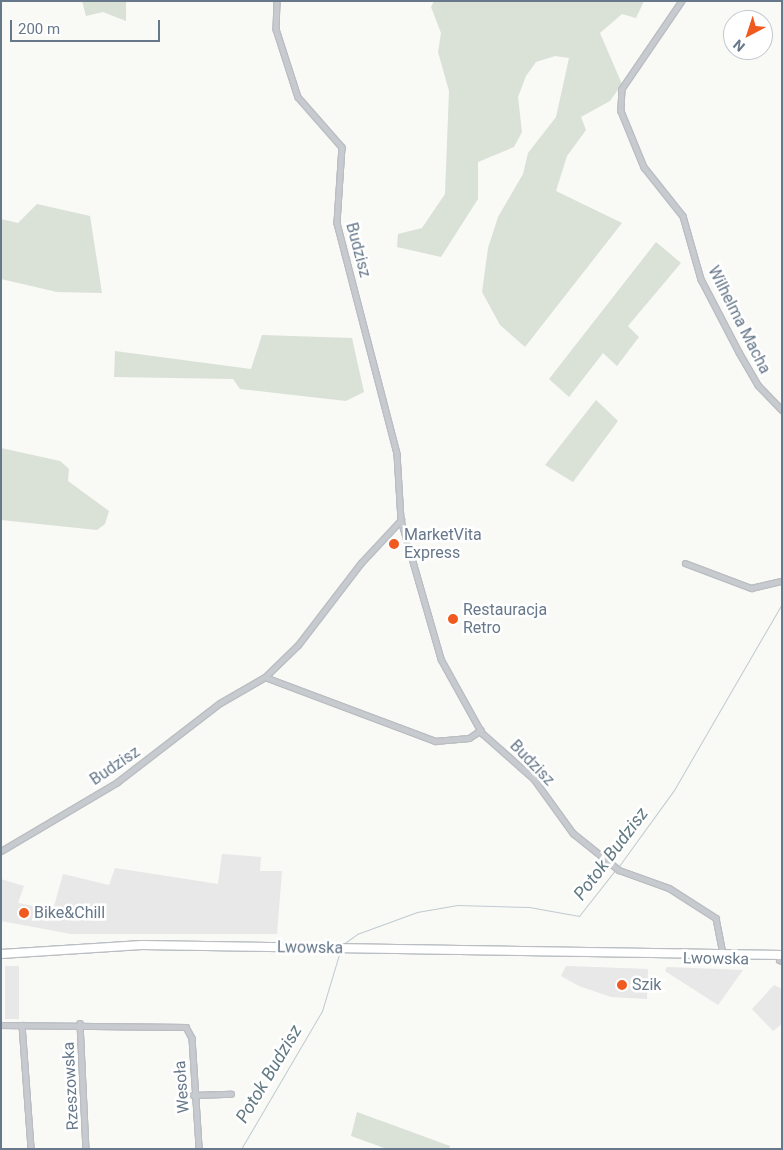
<!DOCTYPE html>
<meta charset="utf-8">
<style>
body{margin:0}
#map{position:relative;width:783px;height:1150px;overflow:hidden;background:#f9f9f6;font-family:Roboto,sans-serif}
div>[style]{position:absolute}
.built>*{inset:0;background:#e7e8e7;transform-origin:0 0}
.green>*{inset:0;background:#dae1d7}
.stream>*{height:1px;margin:-0.5px;padding:0 0.5px;transform-origin:0.5px;border-radius:0.5px;background:#c0cbd0}
.roads{filter:drop-shadow(1px 0 #babec2) drop-shadow(-1px 0 #babec2) drop-shadow(0 1px #babec2) drop-shadow(0 -1px #babec2)}
.minor>*{height:4.5px;margin:-2.25px;padding:0 2.25px;transform-origin:2.25px;border-radius:2.25px;background:#c7cbcf}
.primary>*{height:8px;margin:-4px;padding:0 4px;transform-origin:4px;border-radius:4px;background:#fff}
.dots>*{width:14px;height:14px;translate:-50% -50%;box-sizing:border-box;border:2px solid #fff;border-radius:50%}
span{translate:-50% -50%;white-space:nowrap;text-align:center;line-height:1.15;-webkit-text-stroke:5px #fff;paint-order:stroke}
.street-label{font-size:16px;color:#66788a}
.poi-label{font-size:16px;color:#66788a}
.left{translate:0 -50%;text-align:left}
.water-label{font-size:18px;color:#627a84;font-style:italic}
.frame{position:absolute;inset:0;border:2px solid #66788a;pointer-events:none}
.north{position:absolute;left:723px;top:10px;width:50px;height:50px;box-sizing:border-box;background:#fff;border:1px solid #c2c9d0;border-radius:50%;rotate:220deg;font-size:14px;font-weight:700;line-height:20px;text-align:center;color:#66788a}
.north::after{content:'';display:block;margin:auto;width:18px;height:22px;background:#f0591f;clip-path:polygon(50% 0,100% 100%,50% 72%,0 100%)}
.scale{position:absolute;left:10px;top:20px;width:150px;height:22px;box-sizing:border-box;border:2px solid #66788a;border-top:0;padding-left:6px;font-size:15px;line-height:18px;white-space:nowrap;color:#66788a;-webkit-text-stroke:4px #fff;paint-order:stroke}
</style>
<div id="map">
<div class="built">
<div style="clip-path:polygon(222px 854px,261px 857px,260px 871px,282px 871px,277px 934px,71px 934px,1px 921px,1px 879px,24px 886px,18px 903px,53px 910px,63px 874px,109px 885px,115px 868px,218px 884px)"></div>
<div style="left:19px;top:966px;width:53px;height:14px;rotate:90deg"></div>
<div style="clip-path:polygon(566px 966px,648px 969px,647px 999px,611px 997px,579px 986px,561px 976px)"></div>
<div style="clip-path:polygon(667px 967px,743px 970px,718px 1005px,665px 971px)"></div>
<div style="clip-path:polygon(774px 985px,782px 989px,782px 1024px,773px 1031px,752px 1009px)"></div>
</div>
<div class="green">
<div style="clip-path:polygon(82px 1px,126px 1px,126px 21px,103px 12px,86px 16px)"></div>
<div style="clip-path:polygon(434px 1px,644px 1px,636px 18px,622px 14px,600px 33px,622px 84px,610px 101px,581px 117px,586px 130px,567px 156px,556px 191px,622px 223px,525px 347px,500px 325px,482px 292px,488px 248px,498px 217px,523px 174px,528px 153px,556px 117px,569px 58px,555px 56px,536px 62px,526px 76px,518px 97px,522px 132px,514px 147px,478px 162px,478px 199px,441px 257px,397px 247px,398px 234px,422px 228px,445px 194px,449px 91px,438px 52px,441px 33px,431px 7px)"></div>
<div style="clip-path:polygon(37px 204px,90px 216px,102px 293px,57px 292px,1px 279px,1px 219px,18px 223px)"></div>
<div style="clip-path:polygon(656px 242px,681px 263px,628px 326px,639px 337px,617px 366px,603px 353px,569px 397px,549px 379px)"></div>
<div style="clip-path:polygon(262px 335px,352px 338px,364px 392px,346px 401px,240px 389px,233px 379px,114px 377px,115px 351px,251px 369px)"></div>
<div style="clip-path:polygon(596px 400px,618px 421px,573px 482px,545px 465px)"></div>
<div style="clip-path:polygon(1px 448px,60px 461px,69px 469px,68px 481px,109px 511px,105px 524px,97px 530px,1px 520px)"></div>
<div style="clip-path:polygon(357px 1112px,450px 1146px,449px 1149px,387px 1149px,351px 1136px)"></div>
</div>
<div class="stream">
<div style="left:619px;top:866px;width:94px;rotate:-54.1deg"></div>
<div style="left:674px;top:790px;width:215px;rotate:-59.9deg"></div>
<div style="left:342px;top:945px;width:19px;rotate:-36deg"></div>
<div style="left:357px;top:934px;width:64px;rotate:-20.1deg"></div>
<div style="left:417px;top:912px;width:41px;rotate:-9.9deg"></div>
<div style="left:457px;top:905px;width:72px;rotate:1.6deg"></div>
<div style="left:529px;top:907px;width:51px;rotate:10.2deg"></div>
<div style="left:579px;top:916px;width:60px;rotate:-51.8deg"></div>
<div style="left:241px;top:1149px;width:160px;rotate:-59.6deg"></div>
<div style="left:322px;top:1011px;width:63px;rotate:-73.3deg"></div>
</div>
<div class="roads">
<div class="minor">
<div style="left:277px;top:1px;width:28px;rotate:92deg"></div>
<div style="left:276px;top:29px;width:71px;rotate:72.1deg"></div>
<div style="left:298px;top:97px;width:67px;rotate:48.7deg"></div>
<div style="left:342px;top:147px;width:76px;rotate:93.8deg"></div>
<div style="left:337px;top:223px;width:239px;rotate:75.4deg"></div>
<div style="left:397px;top:454px;width:66px;rotate:86.5deg"></div>
<div style="left:401px;top:520px;width:145px;rotate:73.9deg"></div>
<div style="left:441px;top:659px;width:85px;rotate:61deg"></div>
<div style="left:482px;top:733px;width:69px;rotate:41.5deg"></div>
<div style="left:534px;top:779px;width:67px;rotate:54.2deg"></div>
<div style="left:573px;top:833px;width:59px;rotate:38.8deg"></div>
<div style="left:619px;top:870px;width:53px;rotate:19.8deg"></div>
<div style="left:669px;top:888px;width:56px;rotate:32.6deg"></div>
<div style="left:716px;top:918px;width:38px;rotate:79deg"></div>
<div style="left:682px;top:1px;width:107px;rotate:124.3deg"></div>
<div style="left:622px;top:89px;width:22px;rotate:93deg"></div>
<div style="left:621px;top:111px;width:61px;rotate:67.7deg"></div>
<div style="left:644px;top:167px;width:63px;rotate:51.5deg"></div>
<div style="left:683px;top:216px;width:66px;rotate:74.1deg"></div>
<div style="left:701px;top:279px;width:82px;rotate:62.5deg"></div>
<div style="left:739px;top:352px;width:38px;rotate:60deg"></div>
<div style="left:758px;top:385px;width:35px;rotate:46deg"></div>
<div style="left:685px;top:563px;width:71px;rotate:20.7deg"></div>
<div style="left:751px;top:588px;width:32px;rotate:-13deg"></div>
<div style="left:265px;top:677px;width:182px;rotate:20.6deg"></div>
<div style="left:435px;top:741px;width:34px;rotate:-5deg"></div>
<div style="left:469px;top:738px;width:14px;rotate:-34deg"></div>
<div style="left:1px;top:851px;width:134px;rotate:-30.6deg"></div>
<div style="left:116px;top:783px;width:131px;rotate:-37.6deg"></div>
<div style="left:220px;top:703px;width:52px;rotate:-30deg"></div>
<div style="left:265px;top:677px;width:46px;rotate:-44.1deg"></div>
<div style="left:298px;top:645px;width:103px;rotate:-52.5deg"></div>
<div style="left:361px;top:563px;width:59px;rotate:-47.1deg"></div>
<div style="left:779px;top:960px;width:3px;rotate:18deg"></div>
<div style="left:80px;top:1023px;width:126px;rotate:87.3deg"></div>
<div style="left:1px;top:1025px;width:185px;rotate:0.6deg"></div>
<div style="left:186px;top:1027px;width:13px;rotate:61deg"></div>
<div style="left:192px;top:1038px;width:109px;rotate:86.3deg"></div>
<div style="left:22px;top:1025px;width:124px;rotate:85.8deg"></div>
<div style="left:193px;top:1095px;width:38px;rotate:-2deg"></div>
</div>
<div class="primary">
<div style="left:1px;top:954px;width:141px;rotate:-3.7deg"></div>
<div style="left:142px;top:945px;width:640px;rotate:0.9deg"></div>
<div style="left:702px;top:958px;width:38px;rotate:2deg"></div>
</div>
</div>
<div class="dots">
<div style="left:394px;top:544px;background:#f0591f"></div>
<div style="left:453px;top:619px;background:#f0591f"></div>
<div style="left:24px;top:913px;background:#f0591f"></div>
<div style="left:622px;top:985px;background:#f0591f"></div>
</div>
<div class="street-label">
<span style="left:358px;top:250px;rotate:75deg">Budzisz</span>
<span style="left:739px;top:320px;rotate:63deg">Wilhelma Macha</span>
<span style="left:532px;top:763px;rotate:46deg">Budzisz</span>
<span style="left:115px;top:766px;rotate:-34deg">Budzisz</span>
<span style="left:310px;top:948px;rotate:1deg">Lwowska</span>
<span style="left:716px;top:959px;rotate:1deg">Lwowska</span>
<span style="left:71px;top:1086px;rotate:-93deg">Rzeszowska</span>
<span style="left:182px;top:1087px;rotate:-94deg">Wesoła</span>
</div>
<div class="poi-label">
<span class="left" style="left:404px;top:544px">MarketVita<br>Express</span>
<span class="left" style="left:463px;top:619px">Restauracja<br>Retro</span>
<span class="left" style="left:34px;top:913px">Bike&amp;Chill</span>
<span class="left" style="left:632px;top:985px">Szik</span>
</div>
<div class="water-label">
<span style="left:611px;top:854px;rotate:-53deg">Potok Budzisz</span>
<span style="left:269px;top:1074px;rotate:-59deg">Potok Budzisz</span>
</div>
<div class="frame"></div>
<div class="north">N</div>
<div class="scale">200 m</div>
</div>
